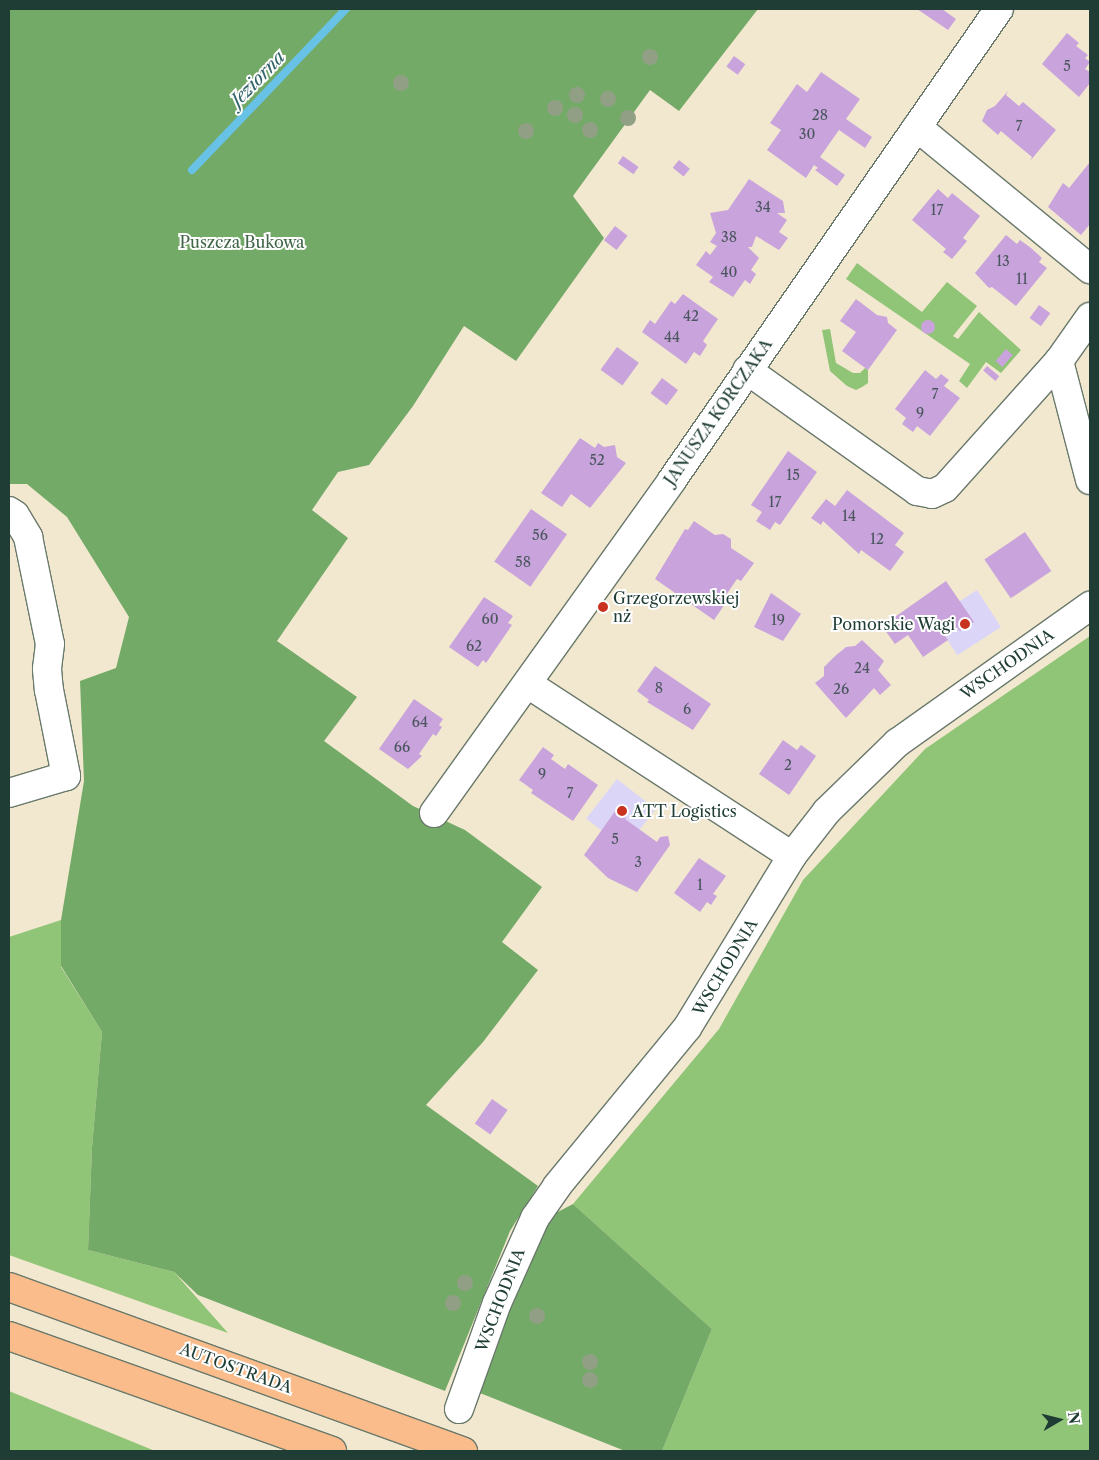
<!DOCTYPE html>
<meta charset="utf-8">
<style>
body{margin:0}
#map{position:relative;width:1099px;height:1460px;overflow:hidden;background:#f2e8d0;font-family:"Libre Caslon Text",serif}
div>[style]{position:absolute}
.built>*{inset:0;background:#dbd6f7;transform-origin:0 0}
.green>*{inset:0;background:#90c476}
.forest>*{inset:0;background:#74aa67}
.stream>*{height:8px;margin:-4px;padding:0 4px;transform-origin:4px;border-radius:4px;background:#68c2e6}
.building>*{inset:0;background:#c9a3dc;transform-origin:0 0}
.round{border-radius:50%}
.roads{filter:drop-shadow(1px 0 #69796b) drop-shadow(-1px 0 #69796b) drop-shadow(0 1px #69796b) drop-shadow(0 -1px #69796b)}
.minor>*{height:28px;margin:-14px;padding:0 14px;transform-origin:14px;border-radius:14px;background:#fff}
.highway>*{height:28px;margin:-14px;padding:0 14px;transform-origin:14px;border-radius:14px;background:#f9bc8a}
.trees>*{width:16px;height:16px;margin:-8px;border-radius:50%;background:#91a085}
.dots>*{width:14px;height:14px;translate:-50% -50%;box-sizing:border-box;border:2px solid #fff;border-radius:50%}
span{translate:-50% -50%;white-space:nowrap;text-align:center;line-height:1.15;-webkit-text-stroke:4px #fff;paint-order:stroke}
.number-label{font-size:14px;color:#4a565e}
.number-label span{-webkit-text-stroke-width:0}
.park-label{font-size:16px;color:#416648}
.street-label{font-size:16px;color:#1f3d34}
.poi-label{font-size:16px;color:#1f3d34}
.left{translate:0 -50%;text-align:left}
.right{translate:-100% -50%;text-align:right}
.water-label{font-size:18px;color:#356569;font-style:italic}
.frame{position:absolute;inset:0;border:10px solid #1f3d34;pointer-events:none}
.north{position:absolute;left:1034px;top:1395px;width:50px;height:50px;-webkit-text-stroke:4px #fff;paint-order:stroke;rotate:82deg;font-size:14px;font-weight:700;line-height:20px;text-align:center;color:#1f3d34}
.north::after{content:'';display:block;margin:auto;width:18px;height:22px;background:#1f3d34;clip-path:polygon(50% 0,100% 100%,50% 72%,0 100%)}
</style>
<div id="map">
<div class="built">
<div style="left:977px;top:590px;width:44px;height:52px;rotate:57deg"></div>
<div style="left:617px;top:779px;width:49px;height:50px;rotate:38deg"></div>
</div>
<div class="green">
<div style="clip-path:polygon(857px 263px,922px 312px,947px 282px,977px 306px,953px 336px,958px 339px,979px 312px,1021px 350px,1001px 373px,986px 362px,967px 388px,959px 381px,970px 364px,846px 279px)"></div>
<div style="clip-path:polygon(830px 329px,836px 363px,853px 373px,860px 373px,865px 368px,868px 370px,868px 383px,862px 387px,856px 390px,847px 386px,830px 371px,822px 330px)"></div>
<div style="clip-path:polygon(1090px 636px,1090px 1451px,662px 1451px,712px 1329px,573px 1204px,719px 1029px,803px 880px,925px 749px)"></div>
<div style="clip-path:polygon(61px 920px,61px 967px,102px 1032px,92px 1147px,88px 1250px,174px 1272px,228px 1333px,9px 1255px,9px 937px)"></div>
<div style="clip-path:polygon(9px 1391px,155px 1451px,9px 1451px)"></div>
</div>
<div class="forest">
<div style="clip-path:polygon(9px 9px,758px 9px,679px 111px,650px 90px,573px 196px,604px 238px,516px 361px,464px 326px,413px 406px,369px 465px,338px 472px,312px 510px,348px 538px,277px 641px,357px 697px,324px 741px,413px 806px,465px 830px,542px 887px,502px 942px,538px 970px,483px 1042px,426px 1105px,538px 1186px,510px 1231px,445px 1391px,198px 1295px,174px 1272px,88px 1250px,92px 1147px,102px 1032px,61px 966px,61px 920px,84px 781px,80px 681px,116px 668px,129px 617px,67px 517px,27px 484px,9px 484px)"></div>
<div style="clip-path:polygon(573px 1204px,712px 1329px,662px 1451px,625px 1451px,475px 1391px,525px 1263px,550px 1216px)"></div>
</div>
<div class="stream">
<div style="left:192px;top:170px;width:223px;rotate:-46.3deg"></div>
</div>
<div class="building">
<div style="clip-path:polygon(917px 9px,942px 9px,956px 19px,948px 30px)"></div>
<div style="clip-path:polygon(1067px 33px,1079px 43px,1076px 46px,1088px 55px,1085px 58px,1090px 62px,1085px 69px,1090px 72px,1090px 83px,1079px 97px,1042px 64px)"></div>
<div style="left:734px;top:56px;width:14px;height:13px;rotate:36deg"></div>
<div style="clip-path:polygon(821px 72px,860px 99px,846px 119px,872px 137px,865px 148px,839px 130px,820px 157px,845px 175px,837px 186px,815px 170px,818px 168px,814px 165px,806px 178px,767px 150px,781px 130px,770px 123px,797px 84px,807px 92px)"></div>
<div style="clip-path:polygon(1008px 91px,1006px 95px,1019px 106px,1023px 102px,1056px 130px,1030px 161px,1032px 157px,1015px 143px,1001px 131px,998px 135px,982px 121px,987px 110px,995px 106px)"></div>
<div style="left:623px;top:156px;width:19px;height:9px;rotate:35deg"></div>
<div style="left:679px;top:160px;width:14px;height:10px;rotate:39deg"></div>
<div style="clip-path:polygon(1090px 162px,1090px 224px,1081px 235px,1048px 207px,1063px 183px,1069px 188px)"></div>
<div style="clip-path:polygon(749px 179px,783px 201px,785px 213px,777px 213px,787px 220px,779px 232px,788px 238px,779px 250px,756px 236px,752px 247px,748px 247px,759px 258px,751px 270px,756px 274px,750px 284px,745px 280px,733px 297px,709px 282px,713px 277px,696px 265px,706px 251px,710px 255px,717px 246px,710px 242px,716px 233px,710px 213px,728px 210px)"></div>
<div style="clip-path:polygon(938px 189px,948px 198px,952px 193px,980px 216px,963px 238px,967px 241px,952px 259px,943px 252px,946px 249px,912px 220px)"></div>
<div style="left:615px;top:226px;width:16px;height:18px;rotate:38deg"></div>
<div style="clip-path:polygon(1006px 235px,1017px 244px,1020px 240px,1031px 248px,1042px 258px,1039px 262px,1047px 268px,1016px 306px,992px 287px,989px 288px,975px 273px)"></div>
<div style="clip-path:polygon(683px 294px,718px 319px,703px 341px,707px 345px,700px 356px,694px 352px,686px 364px,642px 332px,650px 320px,655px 324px,671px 301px,675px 304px)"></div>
<div style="clip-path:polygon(856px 299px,877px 315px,887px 317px,888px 323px,897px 330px,868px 370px,842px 351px,856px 332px,840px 321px)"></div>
<div style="left:1039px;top:305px;width:14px;height:16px;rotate:36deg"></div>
<div class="round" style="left:921px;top:320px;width:14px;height:14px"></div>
<div style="left:617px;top:347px;width:27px;height:28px;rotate:36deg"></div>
<div style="left:1006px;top:349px;width:9px;height:16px;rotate:41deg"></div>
<div style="left:987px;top:366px;width:16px;height:6px;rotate:40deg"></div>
<div style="clip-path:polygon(925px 370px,936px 379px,941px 374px,949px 380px,944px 386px,960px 398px,930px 436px,917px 426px,913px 432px,902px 424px,906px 418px,895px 409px)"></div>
<div style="left:662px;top:378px;width:20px;height:19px;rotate:37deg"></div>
<div style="clip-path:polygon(580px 438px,595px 448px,598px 443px,604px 447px,615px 445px,617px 457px,626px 463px,590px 508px,571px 494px,562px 507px,541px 493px)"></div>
<div style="clip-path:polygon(788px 451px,817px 472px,780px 525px,775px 522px,770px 530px,756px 521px,762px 512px,751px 505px)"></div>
<div style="clip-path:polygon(847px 490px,904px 533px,895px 545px,904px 552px,890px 571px,861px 550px,859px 554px,823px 521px,821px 525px,811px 518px,826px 499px,835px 506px)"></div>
<div style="left:531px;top:509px;width:44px;height:64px;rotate:35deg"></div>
<div style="clip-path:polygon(694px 521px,715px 535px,723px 534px,731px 539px,731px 548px,754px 563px,741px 581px,737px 579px,726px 595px,729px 598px,714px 620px,655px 579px,685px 529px,688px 530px)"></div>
<div style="left:1025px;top:532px;width:47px;height:49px;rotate:56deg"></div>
<div style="clip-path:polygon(946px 581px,974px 622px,960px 631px,957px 627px,945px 636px,948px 640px,923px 657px,908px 635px,895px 644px,882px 626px)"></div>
<div style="clip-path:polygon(771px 593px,801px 614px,783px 641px,754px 627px)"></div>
<div style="clip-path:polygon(484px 597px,513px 616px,508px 623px,512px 625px,486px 663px,483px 660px,478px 667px,449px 647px)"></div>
<div style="clip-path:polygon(862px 640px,884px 661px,878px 670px,891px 685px,880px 695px,874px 688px,846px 718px,815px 683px,824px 676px,824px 667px,834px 657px,846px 647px,855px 646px)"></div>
<div style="clip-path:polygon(655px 666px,711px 704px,693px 730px,647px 702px,649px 700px,637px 691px)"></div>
<div style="clip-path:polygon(414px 699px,443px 719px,439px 725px,442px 727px,436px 736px,433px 734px,419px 754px,422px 756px,408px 769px,379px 749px)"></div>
<div style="clip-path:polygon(783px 740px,797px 750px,801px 745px,816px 756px,789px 795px,759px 774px)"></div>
<div style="clip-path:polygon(543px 747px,554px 755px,551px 759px,565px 769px,568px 764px,598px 785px,573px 821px,531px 793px,533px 790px,519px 780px)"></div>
<div style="clip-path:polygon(618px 807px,626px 807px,628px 814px,625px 819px,657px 842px,660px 837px,668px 836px,670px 845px,637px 892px,608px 878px,584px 855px)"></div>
<div style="clip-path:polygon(699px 858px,726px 876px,713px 894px,717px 896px,711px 905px,707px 902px,700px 912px,674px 893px)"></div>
<div style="left:492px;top:1099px;width:19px;height:30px;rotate:35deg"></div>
</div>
<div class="roads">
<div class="minor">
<div style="left:917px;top:127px;width:224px;rotate:39.4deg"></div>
<div style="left:1059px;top:361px;width:123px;rotate:75.4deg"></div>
<div style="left:747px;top:370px;width:209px;rotate:35.4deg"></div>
<div style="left:917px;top:491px;width:15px;rotate:11deg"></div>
<div style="left:932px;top:494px;width:14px;rotate:-25deg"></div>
<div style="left:945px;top:488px;width:171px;rotate:-48.1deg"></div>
<div style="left:1059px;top:361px;width:54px;rotate:-54.8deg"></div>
<div style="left:9px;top:511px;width:7px;rotate:34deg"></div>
<div style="left:15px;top:515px;width:26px;rotate:59deg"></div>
<div style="left:28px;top:537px;width:109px;rotate:78.4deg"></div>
<div style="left:50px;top:644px;width:25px;rotate:97deg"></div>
<div style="left:47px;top:669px;width:21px;rotate:85deg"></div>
<div style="left:49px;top:690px;width:88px;rotate:78.8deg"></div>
<div style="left:66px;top:776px;width:59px;rotate:163.4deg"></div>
<div style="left:528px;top:684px;width:315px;rotate:33.1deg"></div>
<div style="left:434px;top:813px;width:409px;rotate:-54.4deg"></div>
<div style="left:672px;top:480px;width:573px;rotate:-55.23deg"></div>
<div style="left:459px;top:1409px;width:113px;rotate:-70.3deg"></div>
<div style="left:497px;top:1303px;width:93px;rotate:-65.9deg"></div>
<div style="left:535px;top:1218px;width:39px;rotate:-55deg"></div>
<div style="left:557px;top:1186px;width:205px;rotate:-50.6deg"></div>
<div style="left:687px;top:1028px;width:202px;rotate:-58.6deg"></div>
<div style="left:792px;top:856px;width:57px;rotate:-52.1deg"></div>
<div style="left:827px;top:811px;width:98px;rotate:-44.2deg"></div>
<div style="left:897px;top:743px;width:237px;rotate:-35.4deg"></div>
</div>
<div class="highway">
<div style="left:9px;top:1287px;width:483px;rotate:19.9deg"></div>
<div style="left:9px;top:1336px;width:343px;rotate:19.6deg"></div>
</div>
</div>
<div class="trees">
<div style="left:650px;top:57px"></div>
<div style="left:401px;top:83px"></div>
<div style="left:577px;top:95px"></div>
<div style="left:608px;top:99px"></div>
<div style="left:555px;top:108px"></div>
<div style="left:575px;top:115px"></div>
<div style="left:628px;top:118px"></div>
<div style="left:590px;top:130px"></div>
<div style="left:526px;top:131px"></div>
<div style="left:465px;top:1283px"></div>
<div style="left:453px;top:1303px"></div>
<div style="left:537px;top:1316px"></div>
<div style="left:590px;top:1362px"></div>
<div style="left:590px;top:1380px"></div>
</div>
<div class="dots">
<div style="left:603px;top:607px;background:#c8321e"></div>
<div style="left:965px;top:624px;background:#c8321e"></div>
<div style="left:622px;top:811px;background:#c8321e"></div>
</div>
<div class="number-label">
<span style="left:1067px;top:66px">5</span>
<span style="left:820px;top:115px">28</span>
<span style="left:1019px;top:126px">7</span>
<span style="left:807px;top:134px">30</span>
<span style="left:763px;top:207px">34</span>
<span style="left:937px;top:210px">17</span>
<span style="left:729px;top:237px">38</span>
<span style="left:1003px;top:261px">13</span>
<span style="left:729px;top:272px">40</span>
<span style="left:1022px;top:279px">11</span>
<span style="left:691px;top:316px">42</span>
<span style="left:672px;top:337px">44</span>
<span style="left:935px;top:394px">7</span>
<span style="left:920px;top:413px">9</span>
<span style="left:597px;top:460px">52</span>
<span style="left:793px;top:475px">15</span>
<span style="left:775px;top:502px">17</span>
<span style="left:849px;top:516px">14</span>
<span style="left:540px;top:535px">56</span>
<span style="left:877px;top:539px">12</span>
<span style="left:523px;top:562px">58</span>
<span style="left:490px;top:619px">60</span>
<span style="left:778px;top:620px">19</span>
<span style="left:474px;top:646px">62</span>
<span style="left:862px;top:668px">24</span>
<span style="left:659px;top:688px">8</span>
<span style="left:841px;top:689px">26</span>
<span style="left:687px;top:709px">6</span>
<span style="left:420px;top:722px">64</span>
<span style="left:402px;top:747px">66</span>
<span style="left:788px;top:765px">2</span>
<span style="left:542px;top:774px">9</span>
<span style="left:570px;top:793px">7</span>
<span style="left:615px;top:839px">5</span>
<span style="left:638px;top:862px">3</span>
<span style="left:700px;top:885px">1</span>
</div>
<div class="park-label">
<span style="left:242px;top:242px">Puszcza Bukowa</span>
</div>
<div class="street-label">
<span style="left:718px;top:412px;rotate:-55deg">JANUSZA KORCZAKA</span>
<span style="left:1007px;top:664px;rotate:-35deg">WSCHODNIA</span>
<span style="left:725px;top:967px;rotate:-59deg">WSCHODNIA</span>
<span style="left:500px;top:1300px;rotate:-69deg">WSCHODNIA</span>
<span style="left:236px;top:1368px;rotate:20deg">AUTOSTRADA</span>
</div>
<div class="poi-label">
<span class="left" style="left:613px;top:607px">Grzegorzewskiej<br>nż</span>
<span class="right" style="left:955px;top:624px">Pomorskie Wagi</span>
<span class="left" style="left:632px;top:811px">ATT Logistics</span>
</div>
<div class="water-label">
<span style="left:258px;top:79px;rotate:-46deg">Jeziorna</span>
</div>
<div class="frame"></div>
<div class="north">N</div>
</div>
